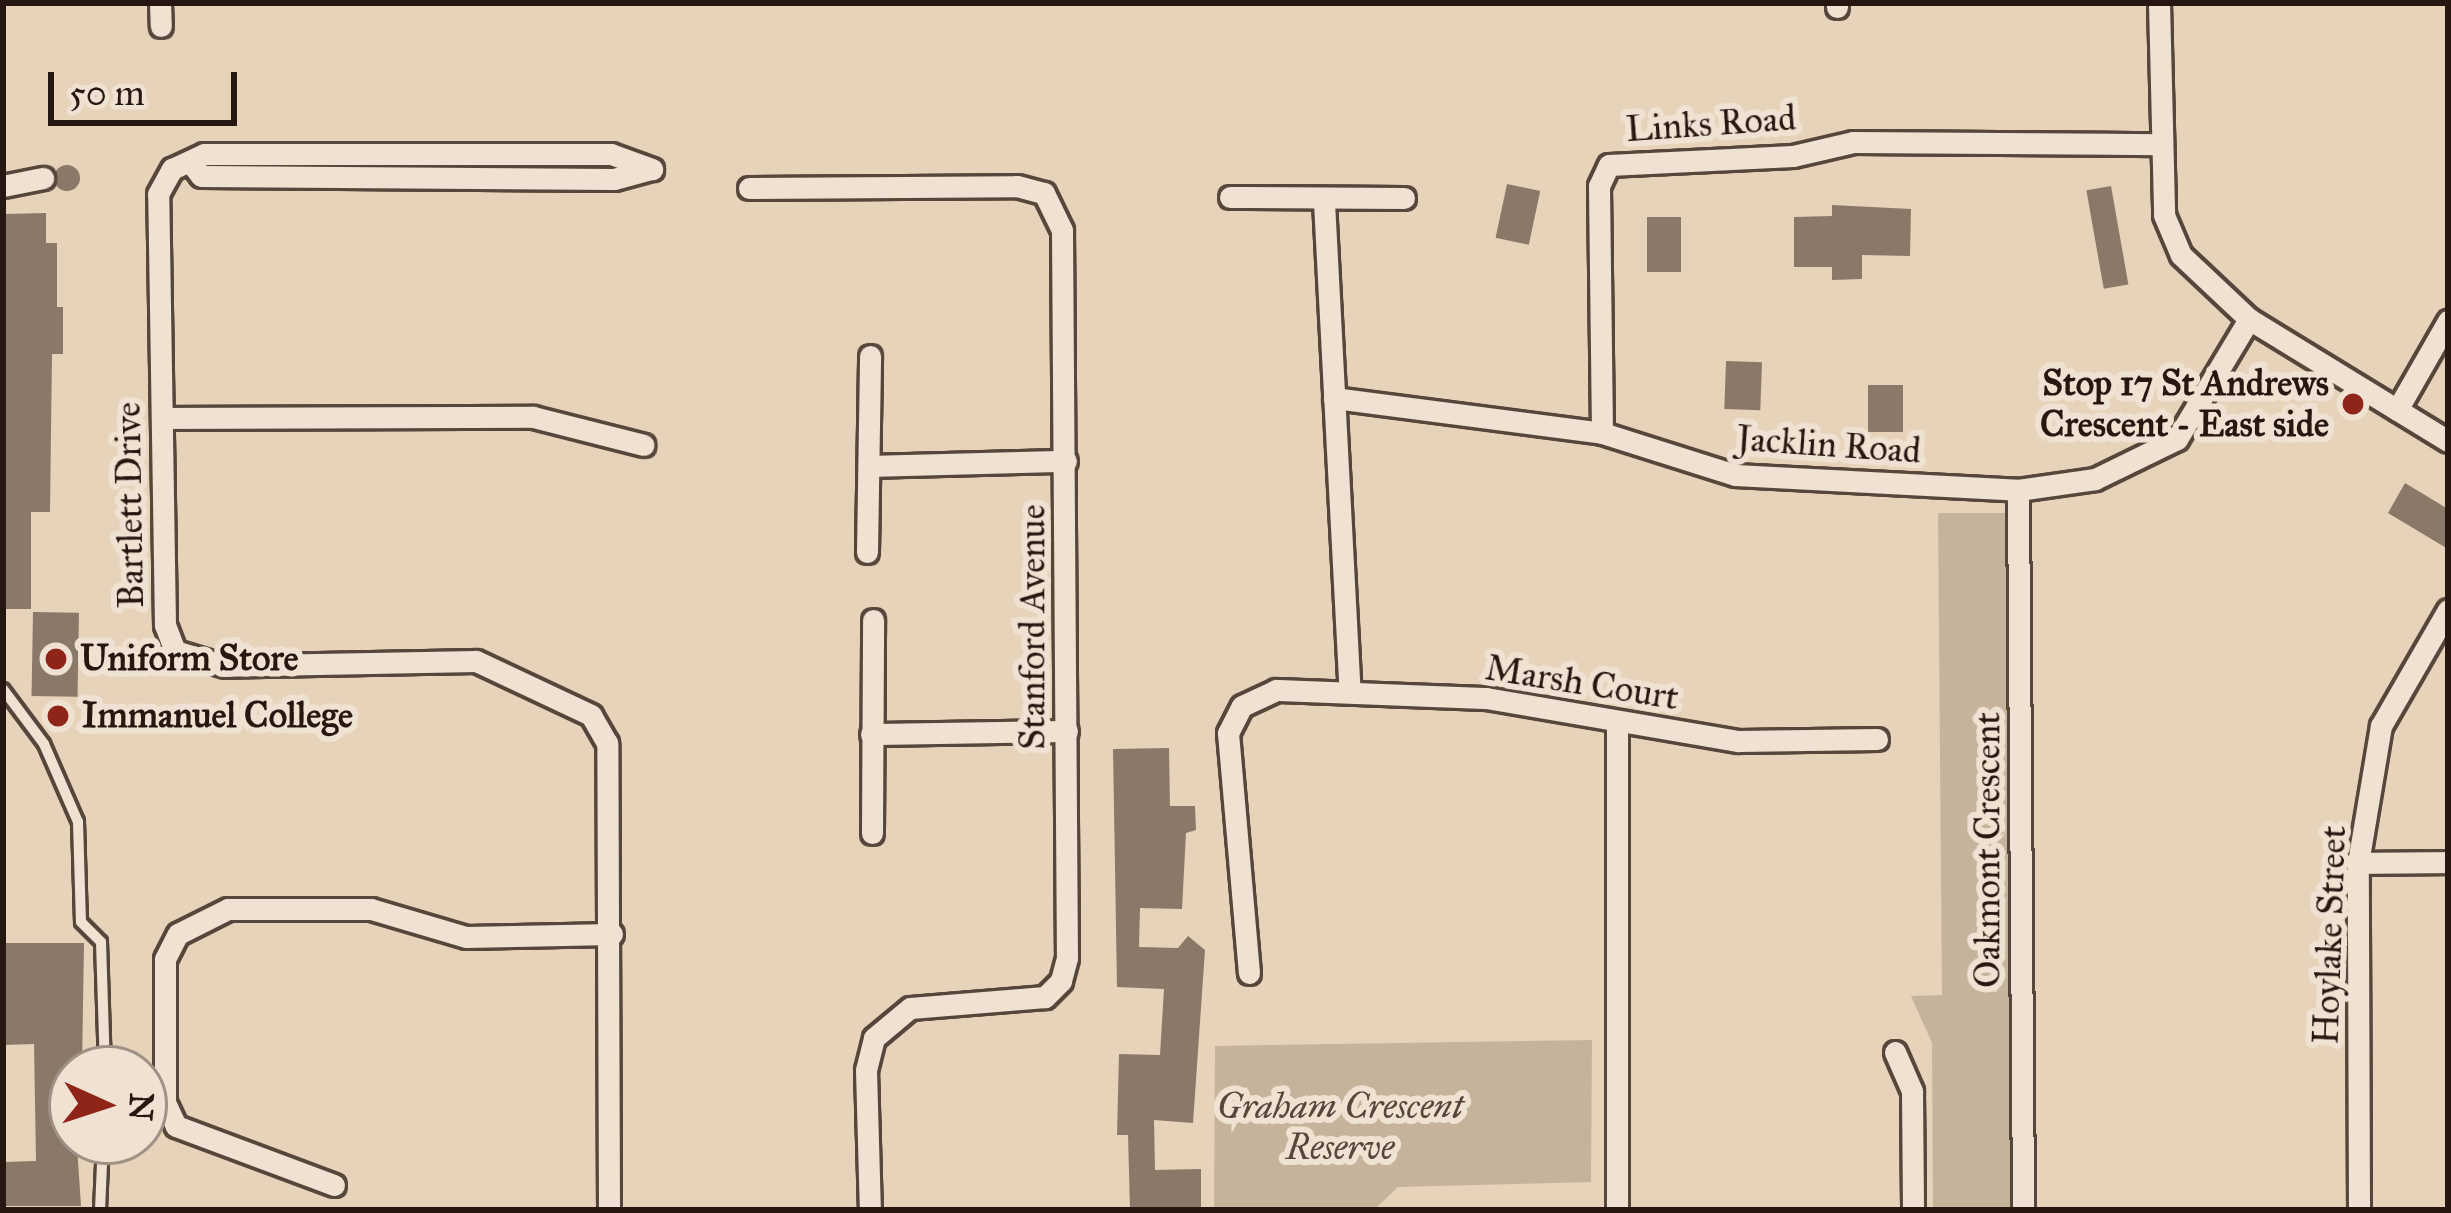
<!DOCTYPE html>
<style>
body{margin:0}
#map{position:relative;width:2451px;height:1213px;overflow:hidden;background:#e6d3b9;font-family:"IM FELL Great Primer",serif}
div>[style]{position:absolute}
.green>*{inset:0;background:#c6b39c}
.building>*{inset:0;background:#8a7968;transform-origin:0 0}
.round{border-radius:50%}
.roads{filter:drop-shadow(3px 0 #57463b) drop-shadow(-3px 0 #57463b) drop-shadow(0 3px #57463b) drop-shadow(0 -3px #57463b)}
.lane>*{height:10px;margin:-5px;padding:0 5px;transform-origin:5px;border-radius:5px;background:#efe2d2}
.street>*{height:21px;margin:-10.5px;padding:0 10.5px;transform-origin:10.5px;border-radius:10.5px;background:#efe2d2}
.dots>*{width:33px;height:33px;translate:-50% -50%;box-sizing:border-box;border:6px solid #efe2d2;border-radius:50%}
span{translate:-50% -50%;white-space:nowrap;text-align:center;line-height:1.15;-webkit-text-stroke:12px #efe2d2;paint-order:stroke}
.street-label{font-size:36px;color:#271711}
.poi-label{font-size:36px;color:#271711;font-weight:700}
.right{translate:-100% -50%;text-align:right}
.left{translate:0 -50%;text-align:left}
.park-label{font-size:36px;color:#57463b;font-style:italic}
.frame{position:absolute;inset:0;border:6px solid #271711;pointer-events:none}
.north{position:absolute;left:48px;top:1045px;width:120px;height:120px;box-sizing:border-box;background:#efe2d2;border:3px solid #9f9185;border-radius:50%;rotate:93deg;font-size:33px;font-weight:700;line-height:48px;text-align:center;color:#271711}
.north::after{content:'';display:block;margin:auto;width:42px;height:54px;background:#8f2418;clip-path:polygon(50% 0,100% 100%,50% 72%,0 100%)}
.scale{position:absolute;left:48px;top:72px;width:189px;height:54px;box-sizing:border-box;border:6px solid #271711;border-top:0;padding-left:15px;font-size:36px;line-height:42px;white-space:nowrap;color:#271711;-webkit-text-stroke:9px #efe2d2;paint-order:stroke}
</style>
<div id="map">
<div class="green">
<div style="clip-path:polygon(1938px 513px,2008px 513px,2015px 1210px,1933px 1210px,1932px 1043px,1911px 996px,1942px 995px)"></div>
<div style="clip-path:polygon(1592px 1040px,1591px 1182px,1398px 1187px,1374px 1210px,1214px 1210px,1215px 1046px)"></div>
</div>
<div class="building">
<div class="round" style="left:54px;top:165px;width:26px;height:26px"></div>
<div style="left:1507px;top:184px;width:34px;height:55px;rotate:12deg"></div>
<div style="left:2111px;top:186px;width:100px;height:25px;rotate:80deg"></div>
<div style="clip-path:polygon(1832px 205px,1911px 209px,1910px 256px,1862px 255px,1862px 279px,1832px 280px,1832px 267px,1794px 267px,1794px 217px,1832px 216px)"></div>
<div style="clip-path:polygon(46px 213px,46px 243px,57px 243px,57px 307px,63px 307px,63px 354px,52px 354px,50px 512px,31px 512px,31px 609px,3px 609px,4px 214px)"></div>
<div style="left:1647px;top:217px;width:34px;height:55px"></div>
<div style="left:1726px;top:361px;width:36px;height:48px;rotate:2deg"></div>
<div style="left:1868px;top:385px;width:35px;height:47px"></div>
<div style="clip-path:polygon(2405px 483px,2448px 509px,2448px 549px,2388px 513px)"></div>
<div style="left:33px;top:612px;width:46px;height:84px;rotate:1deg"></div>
<div style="clip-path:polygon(1169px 748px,1170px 806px,1195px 806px,1196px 830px,1186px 833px,1182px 909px,1140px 908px,1139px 947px,1178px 948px,1188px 936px,1205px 950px,1193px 1123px,1154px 1120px,1155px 1170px,1201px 1169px,1201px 1210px,1130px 1210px,1128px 1135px,1117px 1135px,1119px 1054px,1160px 1055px,1164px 989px,1117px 987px,1113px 749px)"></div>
<div style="clip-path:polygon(3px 943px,84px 943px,82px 1069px,72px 1069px,81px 1206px,3px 1206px,3px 1162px,36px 1161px,34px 1044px,3px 1045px)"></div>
</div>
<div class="roads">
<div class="lane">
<div style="left:3px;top:689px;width:69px;rotate:53.3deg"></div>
<div style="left:44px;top:744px;width:85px;rotate:66.4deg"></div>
<div style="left:78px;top:822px;width:100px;rotate:88.3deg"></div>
<div style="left:81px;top:922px;width:28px;rotate:45deg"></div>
<div style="left:101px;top:942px;width:127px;rotate:88.2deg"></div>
<div style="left:100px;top:1210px;width:69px;rotate:-87.5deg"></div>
</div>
<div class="street">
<div style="left:160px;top:3px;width:23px;rotate:88deg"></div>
<div style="left:2159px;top:3px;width:212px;rotate:88.6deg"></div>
<div style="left:2164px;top:215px;width:43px;rotate:67deg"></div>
<div style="left:2181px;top:255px;width:93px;rotate:43.3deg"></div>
<div style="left:2249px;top:319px;width:233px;rotate:31.5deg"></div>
<div style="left:1837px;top:7px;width:4px;rotate:-90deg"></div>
<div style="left:191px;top:163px;width:16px;rotate:52deg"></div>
<div style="left:201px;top:176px;width:413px;rotate:0.4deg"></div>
<div style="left:614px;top:179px;width:38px;rotate:-15deg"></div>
<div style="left:3px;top:186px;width:41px;rotate:-11.3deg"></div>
<div style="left:749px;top:188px;width:268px;rotate:-0.4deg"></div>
<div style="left:1017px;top:186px;width:28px;rotate:15deg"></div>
<div style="left:1044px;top:193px;width:41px;rotate:64.1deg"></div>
<div style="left:1062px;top:230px;width:728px;rotate:89.61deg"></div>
<div style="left:1067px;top:958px;width:24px;rotate:105deg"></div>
<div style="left:1061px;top:981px;width:23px;rotate:135deg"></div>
<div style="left:1045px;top:997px;width:135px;rotate:175.3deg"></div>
<div style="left:910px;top:1008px;width:47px;rotate:140.2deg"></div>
<div style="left:874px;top:1038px;width:33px;rotate:104deg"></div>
<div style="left:866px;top:1070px;width:140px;rotate:88.4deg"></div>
<div style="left:1230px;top:197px;width:174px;rotate:0.3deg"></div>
<div style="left:1324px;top:202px;width:490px;rotate:87deg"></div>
<div style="left:1334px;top:398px;width:270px;rotate:7.4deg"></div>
<div style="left:1602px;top:433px;width:139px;rotate:17.5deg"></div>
<div style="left:1735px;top:475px;width:283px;rotate:3deg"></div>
<div style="left:2018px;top:490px;width:78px;rotate:-8.1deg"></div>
<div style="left:2095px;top:479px;width:91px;rotate:-26deg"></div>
<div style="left:2177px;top:439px;width:140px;rotate:-59deg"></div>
<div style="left:2397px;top:410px;width:103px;rotate:-60.2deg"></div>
<div style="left:162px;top:418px;width:371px;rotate:-0.2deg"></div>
<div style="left:533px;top:417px;width:114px;rotate:14.2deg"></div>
<div style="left:1602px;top:433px;width:247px;rotate:-90.7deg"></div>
<div style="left:1599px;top:186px;width:23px;rotate:-65deg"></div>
<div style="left:1609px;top:165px;width:184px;rotate:-2.8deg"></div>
<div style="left:1793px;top:156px;width:62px;rotate:-13.1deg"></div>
<div style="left:1853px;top:142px;width:307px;rotate:0.4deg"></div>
<div style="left:869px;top:466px;width:197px;rotate:-1.5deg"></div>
<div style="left:2018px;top:490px;width:720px;rotate:89.6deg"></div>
<div style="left:867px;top:552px;width:196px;rotate:-89.1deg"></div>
<div style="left:1617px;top:724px;width:486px;rotate:90deg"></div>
<div style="left:871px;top:734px;width:196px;rotate:-0.9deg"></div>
<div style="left:872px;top:833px;width:213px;rotate:-89.7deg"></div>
<div style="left:2358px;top:863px;width:90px;rotate:-0.6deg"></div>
<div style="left:1249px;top:973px;width:241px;rotate:-95deg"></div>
<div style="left:1228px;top:733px;width:30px;rotate:-63deg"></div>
<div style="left:1242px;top:706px;width:38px;rotate:-25deg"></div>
<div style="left:1276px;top:690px;width:210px;rotate:2.2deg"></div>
<div style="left:1486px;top:698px;width:256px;rotate:9.7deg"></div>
<div style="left:1738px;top:741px;width:139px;rotate:-0.8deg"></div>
<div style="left:1895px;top:1052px;width:43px;rotate:66.4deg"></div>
<div style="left:1912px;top:1091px;width:119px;rotate:89.5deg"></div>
<div style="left:334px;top:1185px;width:169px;rotate:-159.5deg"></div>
<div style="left:176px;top:1126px;width:26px;rotate:-115deg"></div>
<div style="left:165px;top:1102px;width:143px;rotate:-90deg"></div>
<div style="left:165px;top:959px;width:28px;rotate:-63deg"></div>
<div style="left:178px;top:934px;width:56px;rotate:-26.6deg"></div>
<div style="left:228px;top:909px;width:143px"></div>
<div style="left:371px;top:909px;width:99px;rotate:16.4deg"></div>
<div style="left:466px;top:937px;width:146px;rotate:-1.2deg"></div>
<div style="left:609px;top:1210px;width:467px;rotate:-90.2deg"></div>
<div style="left:607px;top:743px;width:32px;rotate:-120deg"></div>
<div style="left:591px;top:715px;width:127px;rotate:-154.8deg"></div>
<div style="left:476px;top:661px;width:251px;rotate:178.9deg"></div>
<div style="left:225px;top:666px;width:52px;rotate:-163.3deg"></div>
<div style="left:175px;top:651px;width:28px;rotate:-111deg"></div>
<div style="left:165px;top:625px;width:431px;rotate:-90.9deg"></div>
<div style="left:158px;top:194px;width:29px;rotate:-61deg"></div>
<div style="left:172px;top:169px;width:35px;rotate:-25deg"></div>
<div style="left:204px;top:154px;width:407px"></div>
<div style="left:611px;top:154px;width:44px;rotate:20.1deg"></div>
<div style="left:2359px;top:1210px;width:347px;rotate:-90.2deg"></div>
<div style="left:2358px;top:863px;width:139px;rotate:-80.5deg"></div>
<div style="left:2381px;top:726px;width:134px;rotate:-60deg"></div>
</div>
</div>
<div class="dots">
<div style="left:2353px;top:404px;background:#8f2418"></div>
<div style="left:56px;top:659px;background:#8f2418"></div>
<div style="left:58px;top:716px;background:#8f2418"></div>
</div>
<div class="street-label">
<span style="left:1711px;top:124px;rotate:-4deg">Links Road</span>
<span style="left:1829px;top:445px;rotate:4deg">Jacklin Road</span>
<span style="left:130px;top:505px;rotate:-91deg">Bartlett Drive</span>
<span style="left:1033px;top:627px;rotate:-90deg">Stanford Avenue</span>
<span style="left:1582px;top:683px;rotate:9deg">Marsh Court</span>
<span style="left:1988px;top:850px;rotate:-90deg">Oakmont Crescent</span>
<span style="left:2330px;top:935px;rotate:-88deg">Hoylake Street</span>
</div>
<div class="poi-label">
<span class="right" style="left:2329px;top:404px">Stop 17 St Andrews<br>Crescent - East side</span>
<span class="left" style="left:80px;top:659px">Uniform Store</span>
<span class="left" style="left:82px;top:716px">Immanuel College</span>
</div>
<div class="park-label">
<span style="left:1340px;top:1127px">Graham Crescent<br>Reserve</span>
</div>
<div class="frame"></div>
<div class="north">N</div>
<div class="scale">50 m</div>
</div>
